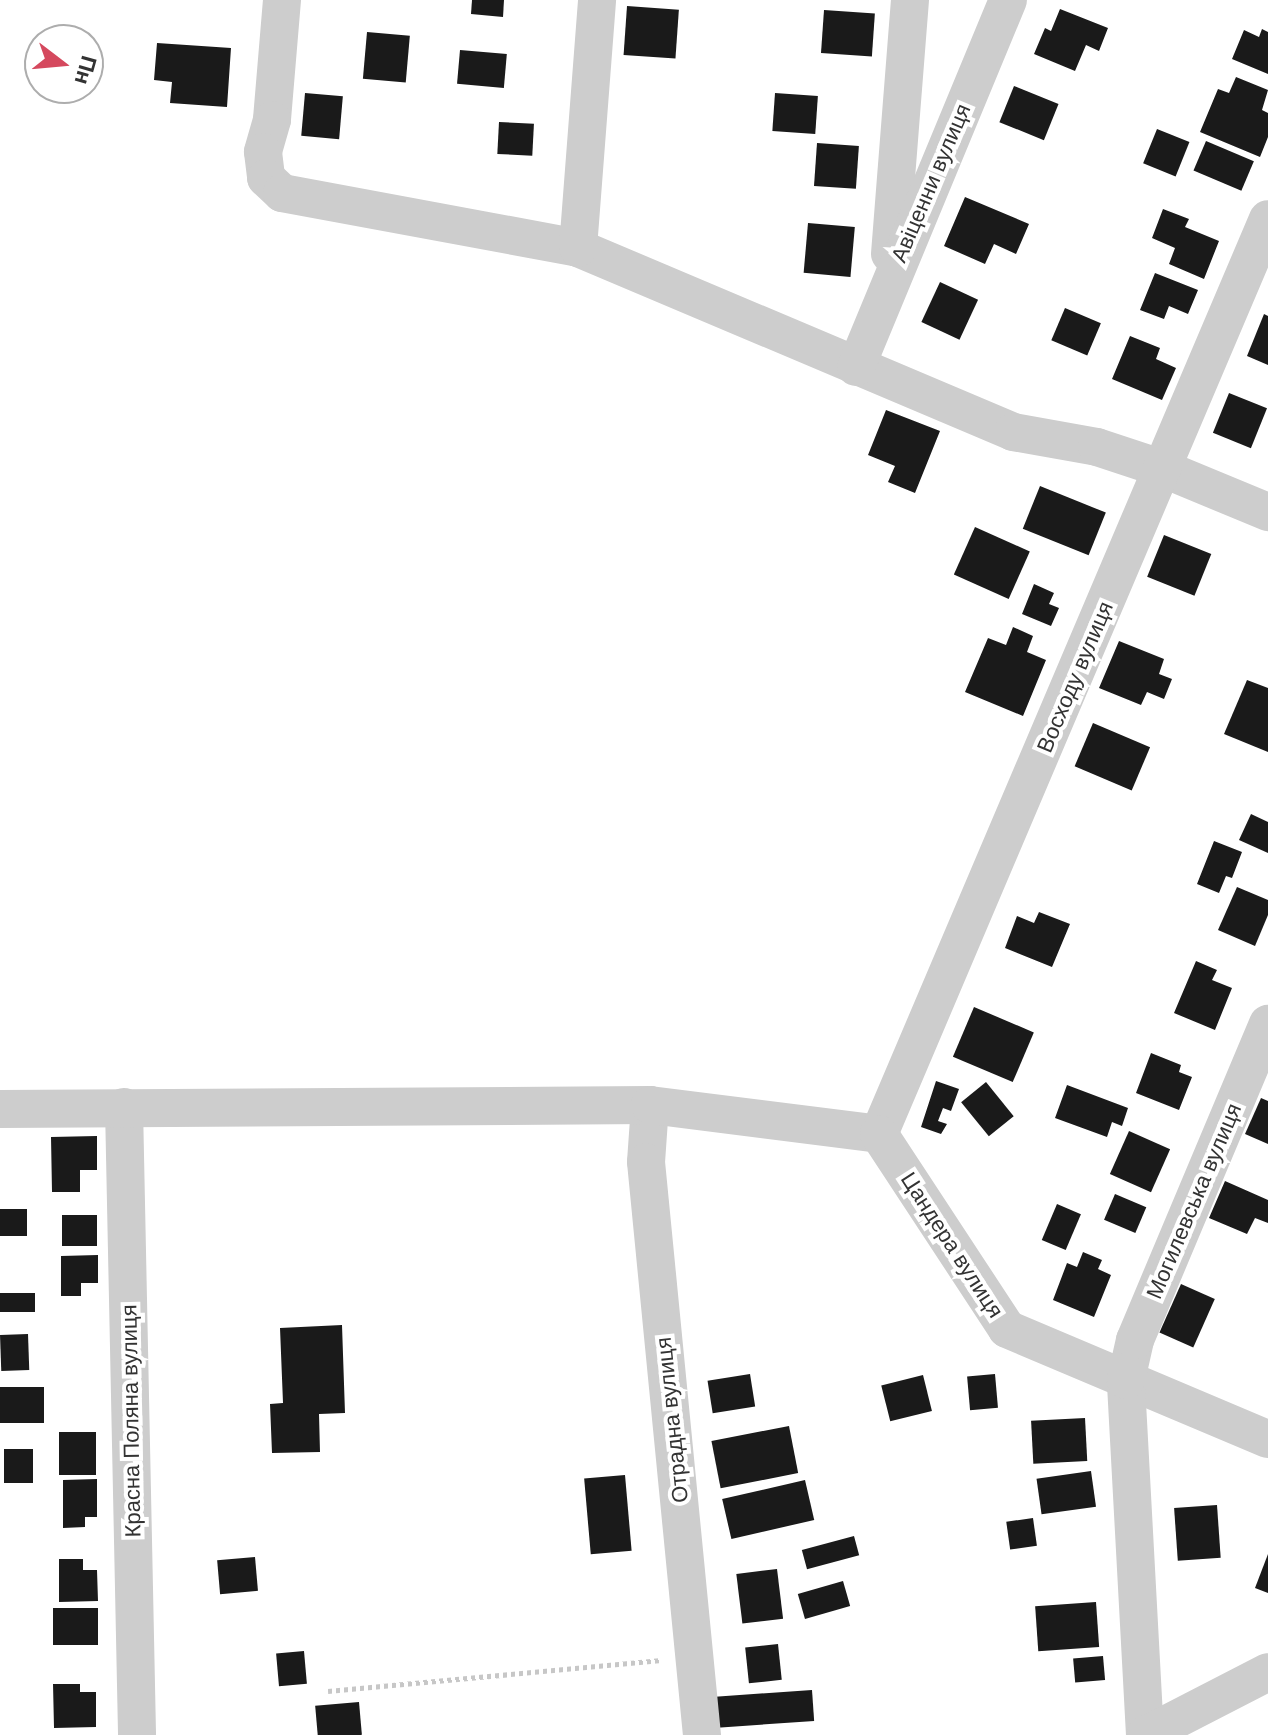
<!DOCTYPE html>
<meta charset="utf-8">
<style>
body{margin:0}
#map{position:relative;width:1268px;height:1735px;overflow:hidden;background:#fff;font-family:Arial,sans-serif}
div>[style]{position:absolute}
.building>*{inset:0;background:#1a1a1a;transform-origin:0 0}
.path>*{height:5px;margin-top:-2.5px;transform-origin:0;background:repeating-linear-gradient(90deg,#c7c7c7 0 4px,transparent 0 8px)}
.minor>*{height:38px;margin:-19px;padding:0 19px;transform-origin:19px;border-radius:19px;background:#cdcdcd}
span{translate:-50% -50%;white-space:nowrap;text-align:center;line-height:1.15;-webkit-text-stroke:8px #fff;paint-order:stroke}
.street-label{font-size:22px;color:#333}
.north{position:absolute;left:24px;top:24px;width:80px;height:80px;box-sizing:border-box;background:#fff;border:2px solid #adadad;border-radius:50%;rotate:106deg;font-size:22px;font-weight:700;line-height:32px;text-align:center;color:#333}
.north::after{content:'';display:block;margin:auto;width:28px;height:36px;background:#d5495e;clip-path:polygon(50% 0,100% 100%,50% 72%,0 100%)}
</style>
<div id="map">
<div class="building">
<div style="clip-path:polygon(472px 0,504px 0,503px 17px,471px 14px)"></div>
<div style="left:627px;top:6px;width:52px;height:49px;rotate:4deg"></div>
<div style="clip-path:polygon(1060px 9px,1108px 28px,1099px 51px,1086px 45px,1075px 71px,1034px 54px,1045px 28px,1051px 31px)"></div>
<div style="left:824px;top:10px;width:51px;height:43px;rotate:4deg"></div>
<div style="clip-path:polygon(1262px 29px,1268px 32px,1268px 74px,1232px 59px,1244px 30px,1259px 37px)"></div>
<div style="left:367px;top:32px;width:43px;height:47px;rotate:5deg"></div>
<div style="clip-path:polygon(157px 43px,231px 48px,227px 107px,170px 103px,172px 82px,154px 80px)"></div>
<div style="left:460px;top:50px;width:47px;height:34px;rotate:5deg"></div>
<div style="clip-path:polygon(1236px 77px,1268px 90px,1262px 110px,1268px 113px,1268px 137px,1260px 157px,1200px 132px,1218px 89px,1229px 93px)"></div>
<div style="left:1014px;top:86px;width:48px;height:39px;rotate:22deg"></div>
<div style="left:305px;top:93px;width:38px;height:43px;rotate:5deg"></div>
<div style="left:775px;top:93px;width:43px;height:38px;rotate:4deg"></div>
<div style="left:499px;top:122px;width:35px;height:32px;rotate:3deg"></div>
<div style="left:1157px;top:129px;width:35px;height:37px;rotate:22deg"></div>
<div style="left:1206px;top:141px;width:52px;height:32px;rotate:23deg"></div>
<div style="left:817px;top:143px;width:42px;height:43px;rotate:4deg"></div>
<div style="clip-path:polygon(965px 197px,1029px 224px,1016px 254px,994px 244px,985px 264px,944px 246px)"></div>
<div style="clip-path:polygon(1163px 209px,1189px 219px,1185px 227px,1219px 241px,1204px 279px,1169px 264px,1175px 248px,1152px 238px)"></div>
<div style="left:808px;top:223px;width:47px;height:50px;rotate:5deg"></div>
<div style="clip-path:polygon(1155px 273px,1198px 290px,1188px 314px,1169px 306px,1164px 319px,1140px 310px)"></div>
<div style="left:940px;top:282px;width:42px;height:44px;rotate:25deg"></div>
<div style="left:1065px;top:308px;width:39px;height:35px;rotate:23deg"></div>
<div style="clip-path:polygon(1264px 314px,1268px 316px,1268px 365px,1247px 356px)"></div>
<div style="clip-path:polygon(1130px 336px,1160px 348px,1156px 359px,1176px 368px,1162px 400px,1112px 379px)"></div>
<div style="left:1229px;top:393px;width:41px;height:43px;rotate:22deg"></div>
<div style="clip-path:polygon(886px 410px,940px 431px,915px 493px,888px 482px,895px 466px,868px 455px)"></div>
<div style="left:1040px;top:486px;width:71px;height:46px;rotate:22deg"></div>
<div style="left:975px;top:527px;width:60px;height:52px;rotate:24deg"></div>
<div style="left:1164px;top:535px;width:51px;height:45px;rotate:22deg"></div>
<div style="clip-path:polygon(1034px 584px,1054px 593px,1049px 604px,1059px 608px,1051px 626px,1022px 614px)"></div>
<div style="clip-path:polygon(1013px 627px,1033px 636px,1027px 652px,1046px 660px,1023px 716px,965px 692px,988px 638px,1006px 645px)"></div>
<div style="clip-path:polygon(1119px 641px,1164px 659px,1159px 674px,1172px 679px,1164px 699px,1147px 692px,1141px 705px,1099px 688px)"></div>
<div style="clip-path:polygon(1247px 680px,1268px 688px,1268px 752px,1224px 734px)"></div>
<div style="left:1093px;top:723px;width:62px;height:47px;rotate:23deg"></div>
<div style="clip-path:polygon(1251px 814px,1268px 822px,1268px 853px,1239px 840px)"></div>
<div style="clip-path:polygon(1214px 841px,1242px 852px,1232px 878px,1226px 876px,1219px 893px,1197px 884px)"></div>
<div style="clip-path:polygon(1237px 887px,1268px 900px,1268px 915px,1255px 946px,1218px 930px)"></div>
<div style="clip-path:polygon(1039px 912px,1070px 924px,1052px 967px,1005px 948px,1017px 916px,1034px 923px)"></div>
<div style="clip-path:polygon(1196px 961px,1217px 970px,1212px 980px,1232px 988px,1215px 1030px,1174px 1013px)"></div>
<div style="left:974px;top:1007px;width:65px;height:54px;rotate:23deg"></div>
<div style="clip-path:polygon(1151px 1053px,1181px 1065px,1179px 1072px,1192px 1077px,1179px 1110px,1136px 1093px)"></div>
<div style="clip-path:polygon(936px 1081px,959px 1089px,951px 1111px,943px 1108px,938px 1121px,947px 1124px,941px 1134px,921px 1127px)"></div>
<div style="left:986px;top:1082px;width:44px;height:32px;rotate:51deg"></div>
<div style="clip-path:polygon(1067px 1085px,1128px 1108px,1122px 1126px,1112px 1122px,1107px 1137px,1055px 1118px)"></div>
<div style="clip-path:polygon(1261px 1098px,1268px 1101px,1268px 1144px,1245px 1134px)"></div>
<div style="left:1129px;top:1131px;width:45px;height:47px;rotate:24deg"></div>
<div style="clip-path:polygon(97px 1136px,97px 1170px,80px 1170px,80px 1192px,52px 1192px,51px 1137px)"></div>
<div style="clip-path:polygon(1225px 1181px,1268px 1200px,1268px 1223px,1255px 1218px,1247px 1234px,1209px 1218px)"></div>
<div style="left:1115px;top:1194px;width:34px;height:28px;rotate:23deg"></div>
<div style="left:1057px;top:1204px;width:26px;height:39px;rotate:23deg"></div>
<div style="left:0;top:1209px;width:27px;height:27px"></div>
<div style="left:62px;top:1215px;width:35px;height:31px"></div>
<div style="clip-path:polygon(1083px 1252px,1102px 1260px,1098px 1269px,1111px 1275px,1094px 1317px,1053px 1300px,1067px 1263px,1077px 1267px)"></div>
<div style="clip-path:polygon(98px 1255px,98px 1283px,81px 1283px,81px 1296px,61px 1296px,61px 1256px)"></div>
<div style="left:1181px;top:1284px;width:37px;height:53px;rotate:24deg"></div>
<div style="left:35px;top:1293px;width:19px;height:35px;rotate:90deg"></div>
<div style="clip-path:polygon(342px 1325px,345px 1413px,319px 1414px,320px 1452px,272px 1453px,270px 1404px,283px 1403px,280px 1328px)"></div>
<div style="left:28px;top:1334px;width:36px;height:28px;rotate:88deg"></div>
<div style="left:750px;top:1374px;width:33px;height:43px;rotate:81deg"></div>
<div style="left:995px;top:1374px;width:34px;height:28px;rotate:85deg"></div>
<div style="left:923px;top:1375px;width:37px;height:43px;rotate:76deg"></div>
<div style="left:44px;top:1387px;width:36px;height:44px;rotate:90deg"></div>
<div style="left:1085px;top:1418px;width:43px;height:54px;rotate:87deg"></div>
<div style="left:789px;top:1426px;width:48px;height:79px;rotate:79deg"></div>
<div style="left:59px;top:1432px;width:37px;height:43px"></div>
<div style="left:4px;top:1449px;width:29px;height:34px"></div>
<div style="left:1091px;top:1471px;width:36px;height:55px;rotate:82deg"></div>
<div style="left:625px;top:1475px;width:76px;height:41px;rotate:85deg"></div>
<div style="clip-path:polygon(97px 1479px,97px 1517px,85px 1517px,85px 1527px,63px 1528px,63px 1480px)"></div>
<div style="left:805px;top:1480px;width:41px;height:85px;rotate:77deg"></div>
<div style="left:1217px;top:1505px;width:53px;height:43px;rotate:86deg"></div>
<div style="left:1033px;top:1518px;width:28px;height:27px;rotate:82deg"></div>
<div style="left:854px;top:1536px;width:20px;height:54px;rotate:75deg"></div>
<div style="clip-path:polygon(1268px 1554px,1268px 1593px,1255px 1588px)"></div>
<div style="left:255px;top:1557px;width:34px;height:38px;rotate:85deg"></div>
<div style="clip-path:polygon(59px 1559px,83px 1559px,83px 1570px,97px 1570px,98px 1601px,59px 1602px)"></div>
<div style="left:777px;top:1569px;width:50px;height:41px;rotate:83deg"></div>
<div style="left:843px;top:1581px;width:26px;height:47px;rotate:74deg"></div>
<div style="left:1096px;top:1602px;width:45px;height:61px;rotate:86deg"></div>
<div style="left:53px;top:1608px;width:45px;height:37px"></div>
<div style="left:778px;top:1644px;width:36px;height:33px;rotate:84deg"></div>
<div style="left:304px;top:1651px;width:33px;height:28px;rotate:85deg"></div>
<div style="left:1103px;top:1656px;width:24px;height:30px;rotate:85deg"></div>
<div style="clip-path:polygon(53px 1684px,80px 1684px,80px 1692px,96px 1692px,96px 1727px,54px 1728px)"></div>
<div style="left:812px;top:1690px;width:31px;height:97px;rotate:86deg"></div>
<div style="left:359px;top:1702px;width:33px;height:44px;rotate:85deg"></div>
</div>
<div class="path">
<div style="left:328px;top:1691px;width:335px;rotate:-5.3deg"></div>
</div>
<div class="minor">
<div style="left:282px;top:0;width:120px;rotate:94.8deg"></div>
<div style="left:272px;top:120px;width:33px;rotate:106deg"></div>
<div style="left:263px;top:152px;width:26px;rotate:83deg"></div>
<div style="left:266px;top:178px;width:22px;rotate:43deg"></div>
<div style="left:282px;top:193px;width:301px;rotate:10.5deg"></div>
<div style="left:578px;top:248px;width:472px;rotate:22.9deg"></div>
<div style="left:1013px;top:432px;width:85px;rotate:10.1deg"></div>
<div style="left:1097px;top:447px;width:71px;rotate:18.2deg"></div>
<div style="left:1164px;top:469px;width:113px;rotate:22.5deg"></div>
<div style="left:578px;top:248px;width:249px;rotate:-85.6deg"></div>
<div style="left:890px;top:254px;width:255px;rotate:-85.5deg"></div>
<div style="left:856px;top:367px;width:397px;rotate:-67.5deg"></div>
<div style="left:650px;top:1105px;width:57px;rotate:94deg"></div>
<div style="left:646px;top:1162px;width:576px;rotate:84.42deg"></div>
<div style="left:124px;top:1107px;width:628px;rotate:88.81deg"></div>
<div style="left:0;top:1109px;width:650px;rotate:-0.35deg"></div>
<div style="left:650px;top:1105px;width:231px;rotate:7.2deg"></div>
<div style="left:879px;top:1134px;width:994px;rotate:-66.97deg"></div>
<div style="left:879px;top:1134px;width:233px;rotate:56.7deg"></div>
<div style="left:1007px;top:1329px;width:283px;rotate:22.9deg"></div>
<div style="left:1145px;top:1735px;width:356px;rotate:-93.1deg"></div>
<div style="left:1126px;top:1380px;width:41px;rotate:-77.3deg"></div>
<div style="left:1135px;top:1340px;width:343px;rotate:-67.2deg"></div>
<div style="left:1146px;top:1735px;width:137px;rotate:-27.3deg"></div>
</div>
<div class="street-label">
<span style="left:931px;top:183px;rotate:-67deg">Авіценни вулиця</span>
<span style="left:1075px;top:677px;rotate:-67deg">Восходу вулиця</span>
<span style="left:1194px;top:1201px;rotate:-67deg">Могилевська вулиця</span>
<span style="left:952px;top:1245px;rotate:57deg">Цандера вулиця</span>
<span style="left:672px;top:1420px;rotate:-96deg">Отрадна вулиця</span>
<span style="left:131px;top:1421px;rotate:-91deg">Красна Поляна вулиця</span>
</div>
<div class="north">Пн</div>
</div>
